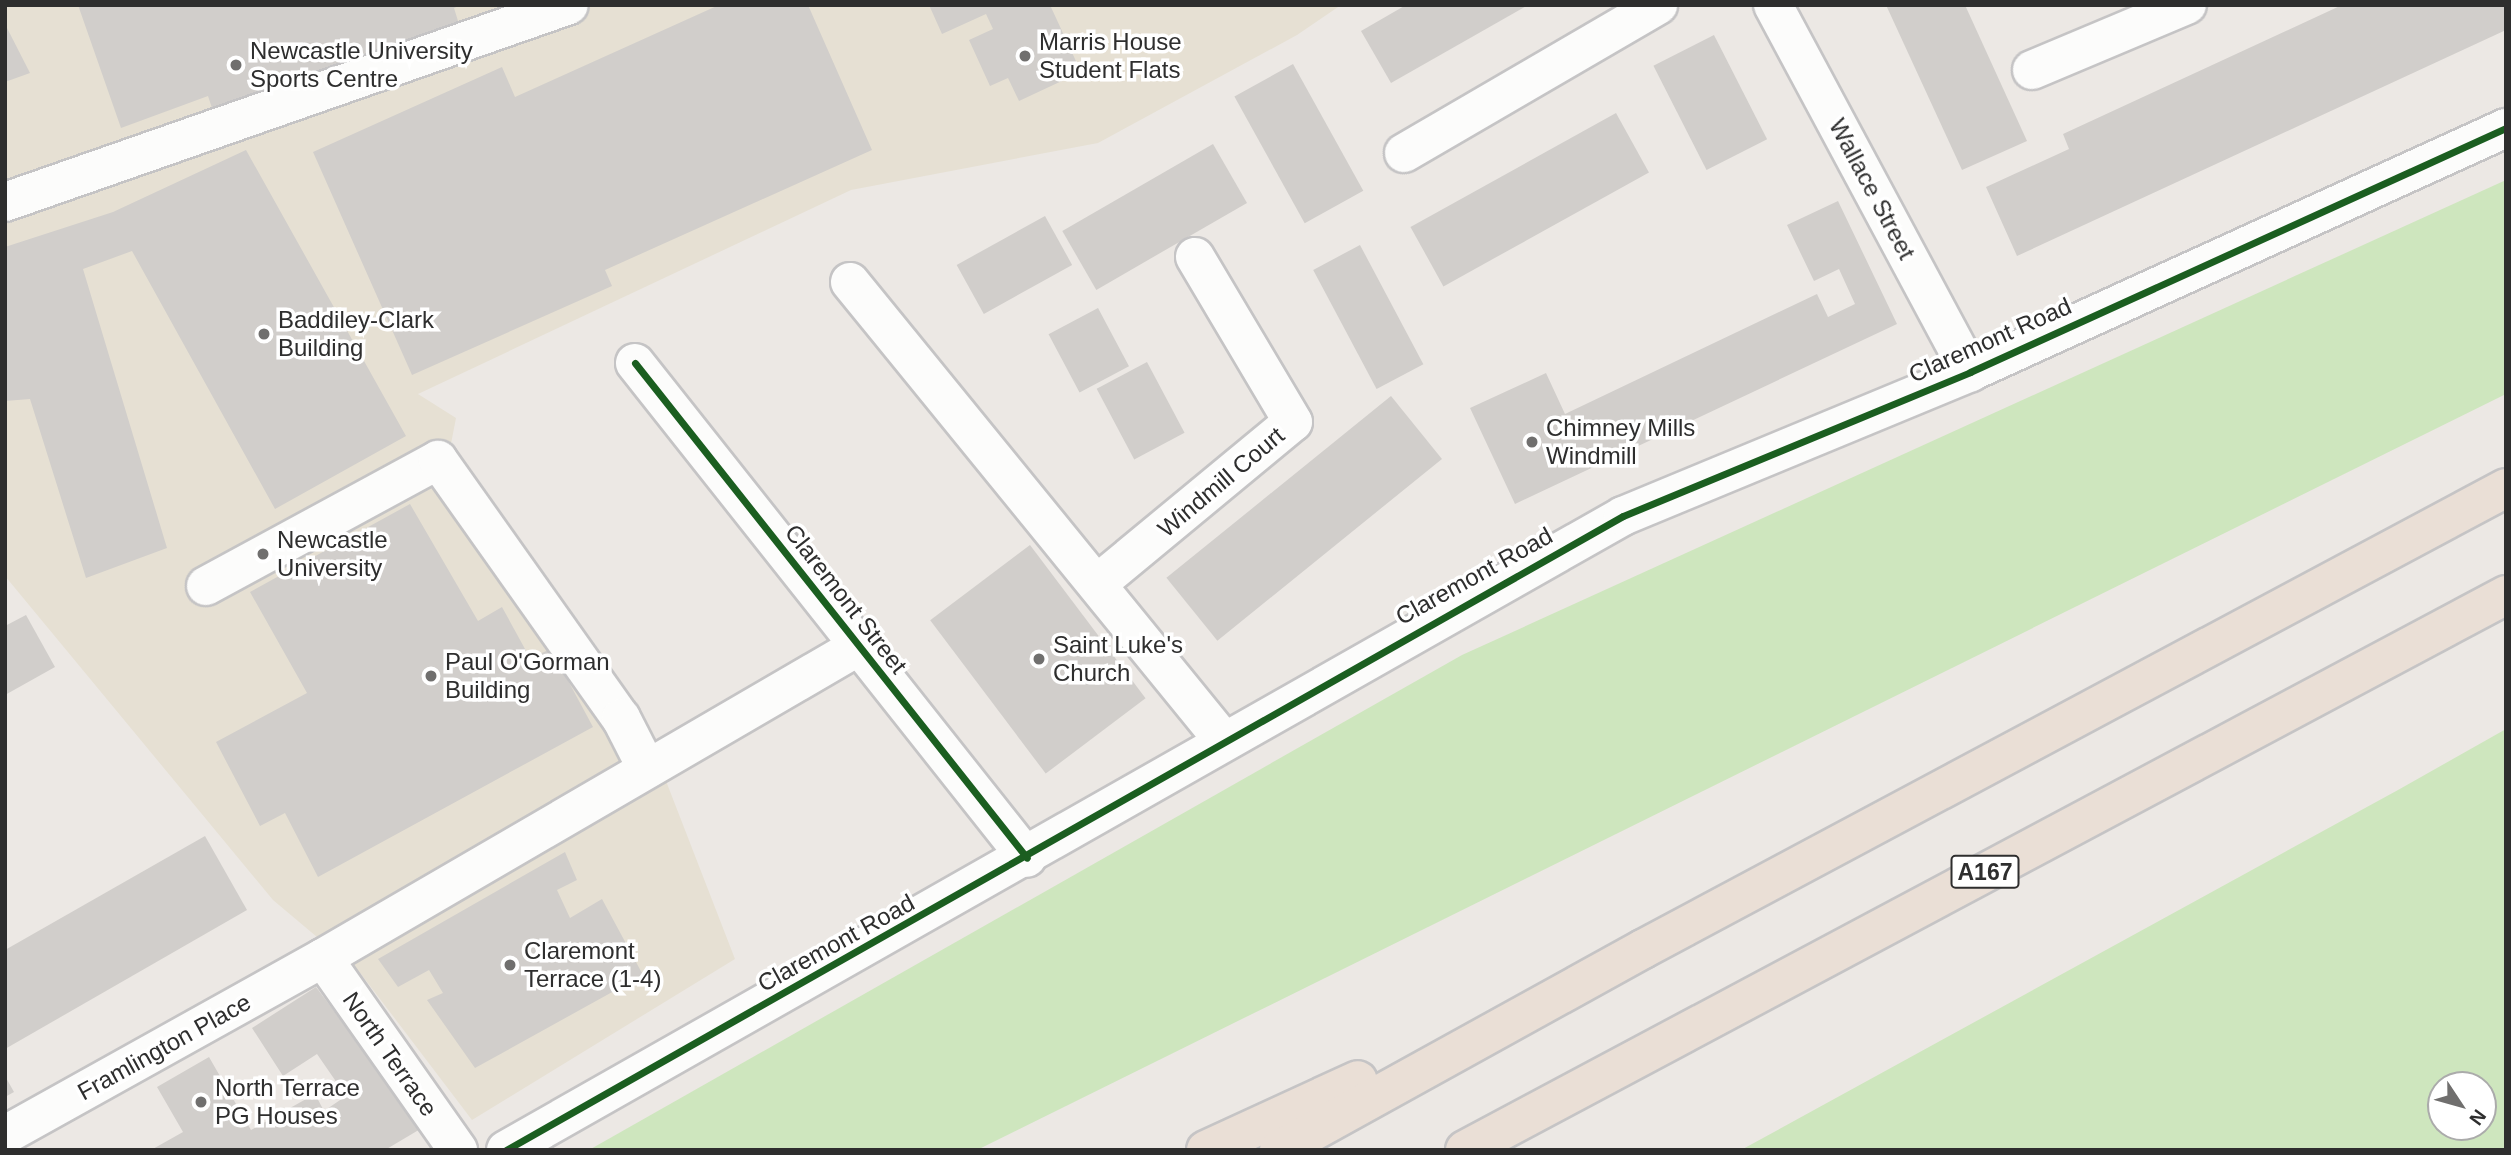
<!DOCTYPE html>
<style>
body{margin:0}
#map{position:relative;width:2511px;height:1155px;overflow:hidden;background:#ece8e4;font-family:Arial,sans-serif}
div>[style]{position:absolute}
.education>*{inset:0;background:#e6e0d3}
.green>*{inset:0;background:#cee6be}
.building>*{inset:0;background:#d1cecb;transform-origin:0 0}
.roads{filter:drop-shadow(2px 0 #c5c4c5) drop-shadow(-2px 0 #c5c4c5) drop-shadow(0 2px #c5c4c5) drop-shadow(0 -2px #c5c4c5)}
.minor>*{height:38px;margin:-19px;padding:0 19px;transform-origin:19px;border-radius:19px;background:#fcfcfb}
.highway>*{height:38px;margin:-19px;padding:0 19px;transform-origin:19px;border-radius:19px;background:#eadfd6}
.cycleway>*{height:7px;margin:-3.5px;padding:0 3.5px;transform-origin:3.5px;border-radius:3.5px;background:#1b5e20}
.dots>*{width:19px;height:19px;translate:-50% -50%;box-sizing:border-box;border:4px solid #fff;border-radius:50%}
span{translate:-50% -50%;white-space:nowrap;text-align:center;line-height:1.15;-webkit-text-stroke:7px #fff;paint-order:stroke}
.shield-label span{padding:2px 5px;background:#fff;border:2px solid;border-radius:5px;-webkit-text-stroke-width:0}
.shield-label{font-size:23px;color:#2e2e2e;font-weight:700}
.poi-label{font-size:24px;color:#2e2e2e}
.left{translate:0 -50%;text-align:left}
.street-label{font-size:24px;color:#2e2e2e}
.frame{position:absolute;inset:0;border:7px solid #2e2e2e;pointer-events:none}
.north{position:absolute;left:2427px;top:1071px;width:70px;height:70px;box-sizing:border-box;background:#fff;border:2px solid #ababab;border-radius:50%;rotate:126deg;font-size:19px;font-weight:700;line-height:28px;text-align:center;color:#2e2e2e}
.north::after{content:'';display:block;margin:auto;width:24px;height:32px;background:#706f6e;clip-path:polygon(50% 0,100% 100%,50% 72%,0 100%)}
</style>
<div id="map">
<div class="education">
<div style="clip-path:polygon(5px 5px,1341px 5px,1297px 35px,1098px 143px,851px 190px,418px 394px,456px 418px,449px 454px,503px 531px,635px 701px,735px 959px,472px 1120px,361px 974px,273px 900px,5px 576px)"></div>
</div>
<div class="green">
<div style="clip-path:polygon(2506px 180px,2506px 394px,977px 1150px,589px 1150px,1462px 655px)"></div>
<div style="clip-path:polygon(evenodd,2506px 729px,2506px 1150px,1741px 1150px,2398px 790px,2506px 729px,2441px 1085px,2483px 1085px,2483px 1127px,2441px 1127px,2441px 1085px)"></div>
</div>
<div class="building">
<div style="clip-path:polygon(78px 5px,461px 5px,454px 8px,462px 34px,216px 120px,208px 96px,121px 128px)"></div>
<div style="clip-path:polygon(719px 5px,808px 5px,872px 150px,605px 270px,612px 286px,412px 375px,313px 152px,502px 67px,515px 97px)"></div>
<div style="clip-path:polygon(929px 5px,1050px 5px,1081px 72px,1019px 101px,1008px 78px,990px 86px,969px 40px,993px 29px,986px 14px,942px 34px)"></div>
<div style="clip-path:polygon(1406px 5px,1528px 5px,1391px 83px,1361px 31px)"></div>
<div style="clip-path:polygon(1886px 5px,1965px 5px,2027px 141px,1962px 170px)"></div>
<div style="clip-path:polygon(2342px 5px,2506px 5px,2506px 30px,2017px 256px,1986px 187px,2069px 149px,2063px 134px)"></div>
<div style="clip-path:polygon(5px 24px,30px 73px,5px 82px)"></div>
<div style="left:1714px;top:35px;width:117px;height:68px;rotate:63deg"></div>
<div style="left:1293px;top:64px;width:145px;height:67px;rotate:61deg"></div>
<div style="left:1616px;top:113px;width:68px;height:235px;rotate:61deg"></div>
<div style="left:1213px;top:144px;width:68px;height:174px;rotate:60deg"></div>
<div style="clip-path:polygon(246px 150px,406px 436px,275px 509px,132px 251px,83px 269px,167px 548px,86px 578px,30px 399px,5px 401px,5px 247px,113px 212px)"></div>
<div style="clip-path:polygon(1838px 201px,1897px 324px,1515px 504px,1470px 408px,1546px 373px,1565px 414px,1817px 294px,1828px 317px,1855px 304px,1839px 269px,1814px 281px,1787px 225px)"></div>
<div style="left:1045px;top:216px;width:56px;height:101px;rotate:61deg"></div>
<div style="left:1360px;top:245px;width:135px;height:53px;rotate:62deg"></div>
<div style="left:1098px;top:308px;width:66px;height:56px;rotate:62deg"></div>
<div style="left:1147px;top:362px;width:80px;height:57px;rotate:62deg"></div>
<div style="left:1391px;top:396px;width:81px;height:289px;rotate:51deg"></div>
<div style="clip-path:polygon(410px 504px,478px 621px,502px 607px,530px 658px,551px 649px,593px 727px,318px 877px,285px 813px,260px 826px,216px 742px,307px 693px,250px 592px)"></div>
<div style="left:1030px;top:545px;width:192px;height:125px;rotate:53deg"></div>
<div style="clip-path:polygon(26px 615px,55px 667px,5px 695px,5px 626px)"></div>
<div style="clip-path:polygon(205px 836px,247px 910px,5px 1049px,5px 950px)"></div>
<div style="clip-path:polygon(565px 852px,577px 880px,557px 890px,570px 918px,602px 899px,643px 975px,475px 1068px,427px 1000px,443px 993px,429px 970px,398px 987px,378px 959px)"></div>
<div style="clip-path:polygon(316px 987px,422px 1128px,385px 1150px,151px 1150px,183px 1132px,157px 1087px,209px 1057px,251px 1130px,315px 1094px,324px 1111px,346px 1096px,317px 1054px,283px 1076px,252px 1028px)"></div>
<div style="clip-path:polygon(5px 1076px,14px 1092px,5px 1097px)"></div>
</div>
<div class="roads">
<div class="minor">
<div style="left:1773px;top:5px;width:417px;rotate:61.8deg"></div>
<div style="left:2032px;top:70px;width:168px;rotate:-22.8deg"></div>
<div style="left:1404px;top:153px;width:294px;rotate:-30.2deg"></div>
<div style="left:5px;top:202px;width:597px;rotate:-19.25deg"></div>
<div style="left:850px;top:282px;width:591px;rotate:50.84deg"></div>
<div style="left:635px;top:363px;width:631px;rotate:51.62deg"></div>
<div style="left:1097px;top:584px;width:254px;rotate:-39.6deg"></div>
<div style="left:1293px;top:422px;width:192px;rotate:-120.7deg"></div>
<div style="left:206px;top:586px;width:264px;rotate:-28.5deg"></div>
<div style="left:438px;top:460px;width:316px;rotate:54.7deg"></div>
<div style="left:621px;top:718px;width:57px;rotate:63deg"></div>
<div style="left:323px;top:958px;width:235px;rotate:54.9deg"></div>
<div style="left:5px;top:1135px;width:364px;rotate:-29.1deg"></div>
<div style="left:323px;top:958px;width:620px;rotate:-30.2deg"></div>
<div style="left:506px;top:1150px;width:1284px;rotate:-29.58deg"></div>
<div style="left:1623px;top:516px;width:376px;rotate:-22.5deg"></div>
<div style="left:1970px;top:372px;width:589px;rotate:-24.48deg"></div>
</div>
<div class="highway">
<div style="left:1206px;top:1150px;width:167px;rotate:-24.7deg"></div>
<div style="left:1279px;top:1150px;width:416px;rotate:-28.9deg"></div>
<div style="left:1643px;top:949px;width:978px;rotate:-28.11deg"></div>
<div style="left:1465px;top:1150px;width:1180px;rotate:-28.06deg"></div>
</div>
</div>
<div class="cycleway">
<div style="left:635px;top:363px;width:631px;rotate:51.62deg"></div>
<div style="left:506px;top:1150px;width:1284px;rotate:-29.58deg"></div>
<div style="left:1623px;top:516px;width:376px;rotate:-22.5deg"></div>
<div style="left:1970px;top:372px;width:589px;rotate:-24.48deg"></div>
</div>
<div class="dots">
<div style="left:1025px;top:56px;background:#706f6e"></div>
<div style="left:236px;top:65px;background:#706f6e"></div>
<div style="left:264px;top:334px;background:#706f6e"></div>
<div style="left:1532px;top:442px;background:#706f6e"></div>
<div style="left:263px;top:554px;background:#706f6e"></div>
<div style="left:1039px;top:659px;background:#706f6e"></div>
<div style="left:431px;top:676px;background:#706f6e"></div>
<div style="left:510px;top:965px;background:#706f6e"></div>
<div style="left:201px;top:1102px;background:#706f6e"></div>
</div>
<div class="shield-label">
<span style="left:1985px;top:872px">A167</span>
</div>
<div class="poi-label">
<span class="left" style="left:1039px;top:56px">Marris House<br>Student Flats</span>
<span class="left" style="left:250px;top:65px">Newcastle University<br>Sports Centre</span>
<span class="left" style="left:278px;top:334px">Baddiley-Clark<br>Building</span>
<span class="left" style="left:1546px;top:442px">Chimney Mills<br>Windmill</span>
<span class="left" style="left:277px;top:554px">Newcastle<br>University</span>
<span class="left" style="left:1053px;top:659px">Saint Luke's<br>Church</span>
<span class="left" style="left:445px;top:676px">Paul O'Gorman<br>Building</span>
<span class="left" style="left:524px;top:965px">Claremont<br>Terrace (1-4)</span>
<span class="left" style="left:215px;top:1102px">North Terrace<br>PG Houses</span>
</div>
<div class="street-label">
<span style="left:1872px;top:189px;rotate:62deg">Wallace Street</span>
<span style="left:1990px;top:340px;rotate:-24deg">Claremont Road</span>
<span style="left:1221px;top:482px;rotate:-40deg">Windmill Court</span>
<span style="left:1474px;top:576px;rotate:-29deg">Claremont Road</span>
<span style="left:846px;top:599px;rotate:52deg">Claremont Street</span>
<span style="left:836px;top:943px;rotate:-29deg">Claremont Road</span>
<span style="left:164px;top:1047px;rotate:-29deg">Framlington Place</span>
<span style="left:390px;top:1054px;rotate:55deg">North Terrace</span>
</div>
<div class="frame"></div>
<div class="north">N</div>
</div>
